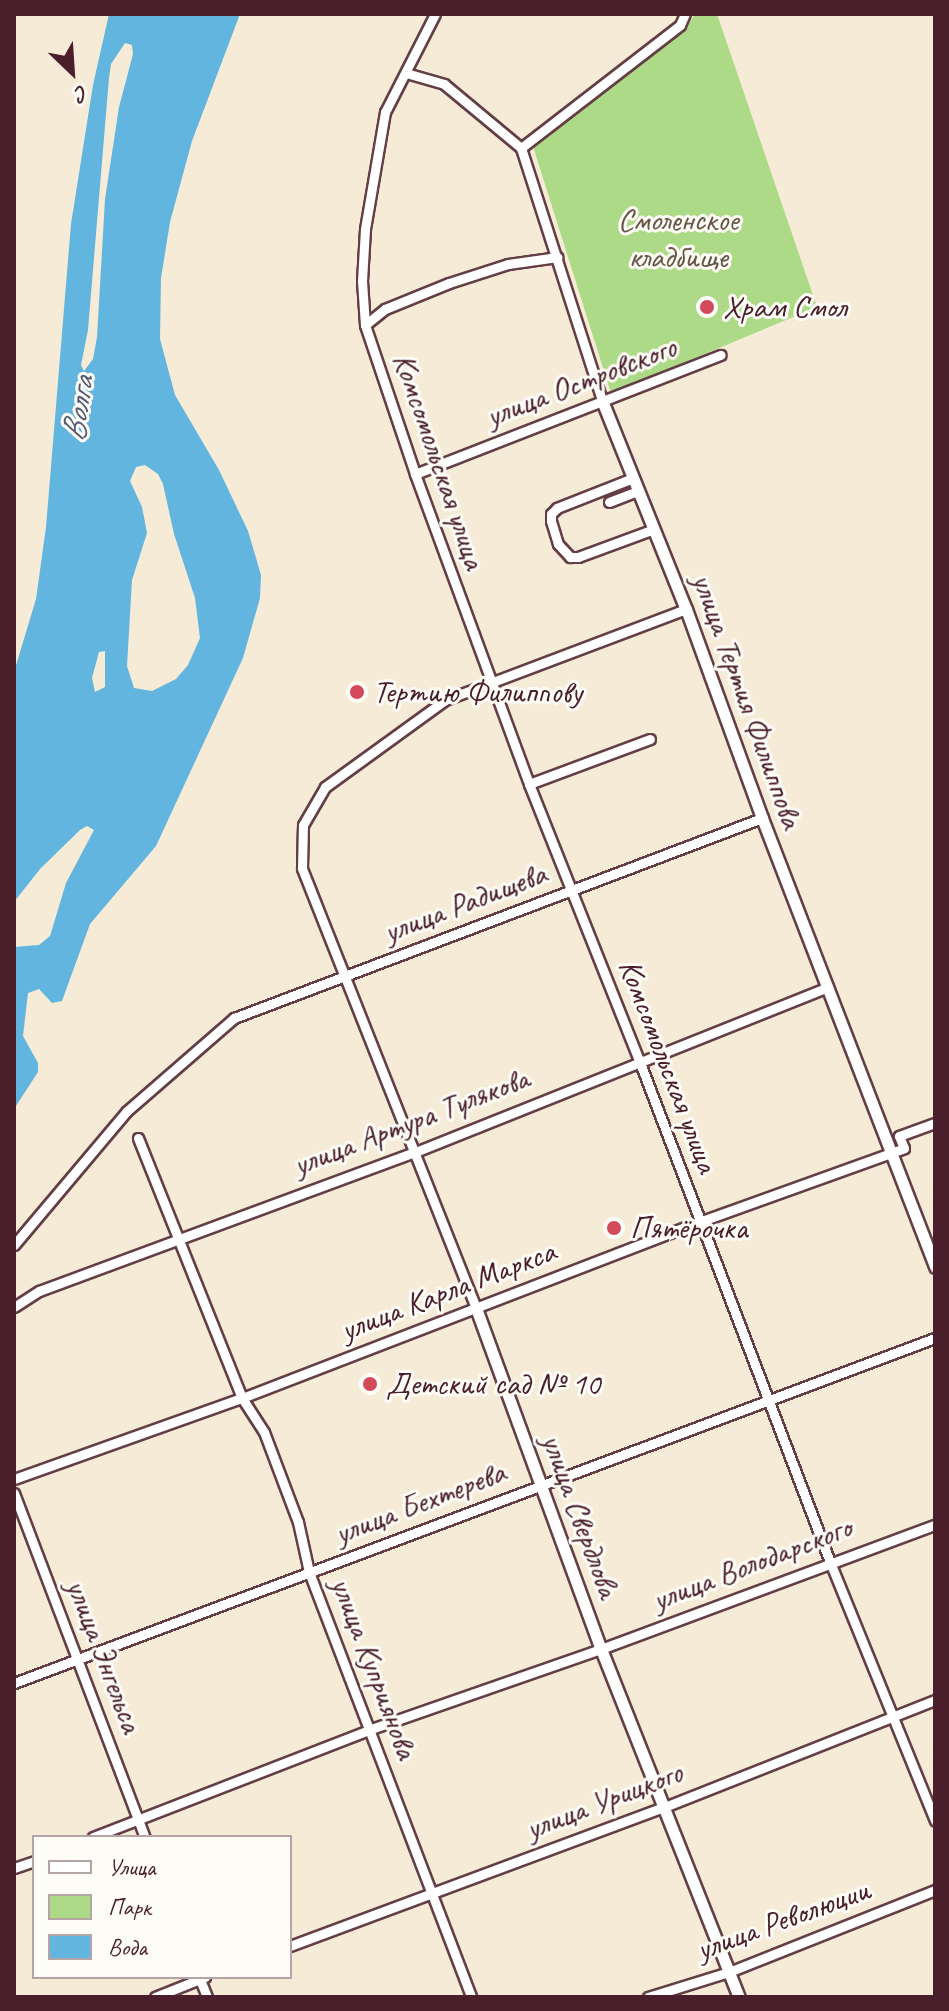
<!DOCTYPE html>
<meta charset="utf-8">
<style>
body{margin:0}
#map{position:relative;width:949px;height:2011px;overflow:hidden;background:#f6ebd6;font-family:Caveat,sans-serif}
div>[style]{position:absolute}
.green>*{inset:0;background:#adda86}
.water>*{inset:0;background:#62b5de}
.roads{filter:drop-shadow(2px 0 #643e45) drop-shadow(-2px 0 #643e45) drop-shadow(0 2px #643e45) drop-shadow(0 -2px #643e45)}
.minor>*{height:9px;margin:-4.5px;padding:0 4.5px;transform-origin:4.5px;border-radius:4.5px;background:#fff}
.tertiary>*{height:11px;margin:-5.5px;padding:0 5.5px;transform-origin:5.5px;border-radius:5.5px;background:#fff}
.dots>*{width:22px;height:22px;translate:-50% -50%;box-sizing:border-box;border:4px solid #fdfcf7;border-radius:50%}
span{translate:-50% -50%;white-space:nowrap;text-align:center;line-height:1.15;-webkit-text-stroke:6px #fdfcf7;paint-order:stroke}
.park-label{font-size:32px;color:#685746}
.poi-label{font-size:32px;color:#4a1f2b}
.left{translate:0 -50%;text-align:left}
.street-label{font-size:32px;color:#4a1f2b}
.water-label{font-size:34px;color:#545b73;font-style:italic}
.frame{position:absolute;inset:0;border:16px solid #4a1f2b;pointer-events:none}
.legend{position:absolute;left:32px;top:1835px;width:260px;height:144px;box-sizing:border-box;background:#fdfcf7;border:2px solid #b5a4a5;margin:0;padding:10px 14px;list-style:none;font-size:24px;color:#4a1f2b}
.legend li{display:flex;align-items:center;gap:16px;height:40px}
.legend b{width:40px;border:2px solid #b5a4a5}
.north{position:absolute;left:32px;top:32px;width:80px;height:80px;-webkit-text-stroke:6px #fdfcf7;paint-order:stroke;rotate:155deg;font-size:22px;font-weight:700;line-height:32px;text-align:center;color:#4a1f2b}
.north::after{content:'';display:block;margin:auto;width:28px;height:36px;background:#4a1f2b;clip-path:polygon(50% 0,100% 100%,50% 72%,0 100%)}
</style>
<div id="map">
<div class="green">
<div style="clip-path:polygon(695px 14px,717px 14px,817px 307px,611px 393px,531px 140px,688px 26px)"></div>
</div>
<div class="water">
<div style="clip-path:polygon(evenodd,109px 14px,240px 14px,192px 141px,170px 222px,161px 278px,160px 339px,175px 395px,219px 470px,248px 531px,261px 575px,260px 598px,243px 658px,156px 846px,90px 924px,62px 1001px,52px 1003px,39px 989px,28px 993px,23px 1036px,38px 1063px,38px 1072px,14px 1109px,14px 947px,39px 945px,50px 936px,66px 883px,94px 830px,87px 826px,80px 830px,40px 869px,14px 902px,14px 672px,36px 599px,46px 527px,71px 224px,93px 85px,109px 14px,125px 43px,132px 45px,133px 54px,119px 107px,105px 199px,97px 337px,93px 359px,84px 371px,81px 365px,88px 330px,109px 78px,111px 64px,125px 43px,109px 14px,145px 465px,158px 474px,163px 484px,174px 534px,195px 598px,200px 638px,188px 665px,176px 679px,152px 691px,134px 688px,127px 666px,132px 580px,147px 533px,142px 507px,130px 481px,136px 467px,145px 465px,109px 14px,105px 651px,105px 687px,95px 692px,92px 678px,99px 652px,105px 651px)"></div>
</div>
<div class="roads">
<div class="minor">
<div style="left:435px;top:14px;width:110px;rotate:117deg"></div>
<div style="left:385px;top:112px;width:119px;rotate:99.7deg"></div>
<div style="left:365px;top:229px;width:52px;rotate:93.3deg"></div>
<div style="left:362px;top:281px;width:44px;rotate:86.1deg"></div>
<div style="left:365px;top:325px;width:157px;rotate:71.4deg"></div>
<div style="left:415px;top:474px;width:330px;rotate:69.8deg"></div>
<div style="left:529px;top:784px;width:297px;rotate:68.3deg"></div>
<div style="left:639px;top:1060px;width:537px;rotate:69.17deg"></div>
<div style="left:830px;top:1562px;width:279px;rotate:67.9deg"></div>
<div style="left:406px;top:73px;width:40px;rotate:16deg"></div>
<div style="left:444px;top:84px;width:100px;rotate:39.7deg"></div>
<div style="left:521px;top:148px;width:268px;rotate:72.2deg"></div>
<div style="left:521px;top:148px;width:201px;rotate:-37.7deg"></div>
<div style="left:680px;top:25px;width:12px;rotate:-66deg"></div>
<div style="left:365px;top:325px;width:26px;rotate:-39deg"></div>
<div style="left:385px;top:309px;width:69px;rotate:-22.1deg"></div>
<div style="left:449px;top:283px;width:62px;rotate:-17.9deg"></div>
<div style="left:508px;top:264px;width:50px;rotate:-8deg"></div>
<div style="left:415px;top:474px;width:328px;rotate:-21.3deg"></div>
<div style="left:633px;top:478px;width:82px;rotate:158.5deg"></div>
<div style="left:557px;top:508px;width:8px;rotate:135deg"></div>
<div style="left:551px;top:514px;width:7px;rotate:90deg"></div>
<div style="left:551px;top:521px;width:24px;rotate:73deg"></div>
<div style="left:558px;top:544px;width:18px;rotate:47deg"></div>
<div style="left:570px;top:557px;width:8px"></div>
<div style="left:578px;top:557px;width:81px;rotate:-20.2deg"></div>
<div style="left:609px;top:502px;width:31px;rotate:-21deg"></div>
<div style="left:529px;top:784px;width:129px;rotate:-20.4deg"></div>
<div style="left:138px;top:1138px;width:280px;rotate:68.2deg"></div>
<div style="left:242px;top:1398px;width:40px;rotate:57.1deg"></div>
<div style="left:264px;top:1432px;width:96px;rotate:69.3deg"></div>
<div style="left:298px;top:1522px;width:51px;rotate:77.6deg"></div>
<div style="left:309px;top:1572px;width:455px;rotate:69.1deg"></div>
<div style="left:14px;top:1245px;width:175px;rotate:-49.9deg"></div>
<div style="left:127px;top:1111px;width:142px;rotate:-41deg"></div>
<div style="left:234px;top:1018px;width:565px;rotate:-20.75deg"></div>
<div style="left:14px;top:1307px;width:30px;rotate:-33deg"></div>
<div style="left:39px;top:1291px;width:399px;rotate:-20.3deg"></div>
<div style="left:413px;top:1153px;width:447px;rotate:-21.8deg"></div>
<div style="left:476px;top:1308px;width:473px;rotate:-111.6deg"></div>
<div style="left:302px;top:868px;width:43px;rotate:-88.7deg"></div>
<div style="left:303px;top:825px;width:44px;rotate:-59.9deg"></div>
<div style="left:325px;top:787px;width:148px;rotate:-35.9deg"></div>
<div style="left:445px;top:700px;width:258px;rotate:-20.7deg"></div>
<div style="left:14px;top:1479px;width:242px;rotate:-19.6deg"></div>
<div style="left:242px;top:1398px;width:490px;rotate:-21.1deg"></div>
<div style="left:699px;top:1222px;width:218px;rotate:-19.8deg"></div>
<div style="left:904px;top:1148px;width:13px;rotate:-113deg"></div>
<div style="left:899px;top:1136px;width:38px;rotate:-20deg"></div>
<div style="left:14px;top:1493px;width:368px;rotate:69.2deg"></div>
<div style="left:14px;top:1683px;width:983px;rotate:-20.54deg"></div>
<div style="left:93px;top:1837px;width:298px;rotate:-21.2deg"></div>
<div style="left:371px;top:1729px;width:244px;rotate:-19.2deg"></div>
<div style="left:601px;top:1649px;width:356px;rotate:-20.4deg"></div>
<div style="left:14px;top:1868px;width:21px;rotate:-19deg"></div>
<div style="left:290px;top:1946px;width:397px;rotate:-20.4deg"></div>
<div style="left:662px;top:1808px;width:294px;rotate:-21.6deg"></div>
<div style="left:199px;top:1977px;width:22px;rotate:68deg"></div>
<div style="left:155px;top:1997px;width:54px;rotate:-21.8deg"></div>
<div style="left:648px;top:1997px;width:85px;rotate:-17.2deg"></div>
<div style="left:729px;top:1972px;width:222px;rotate:-21.7deg"></div>
</div>
<div class="tertiary">
<div style="left:603px;top:403px;width:222px;rotate:68.1deg"></div>
<div style="left:686px;top:609px;width:222px;rotate:70deg"></div>
<div style="left:762px;top:818px;width:481px;rotate:68.9deg"></div>
<div style="left:476px;top:1308px;width:363px;rotate:69.9deg"></div>
<div style="left:601px;top:1649px;width:374px;rotate:68.4deg"></div>
</div>
</div>
<div class="dots">
<div style="left:707px;top:307px;background:#d1495b"></div>
<div style="left:357px;top:692px;background:#d1495b"></div>
<div style="left:614px;top:1228px;background:#d1495b"></div>
<div style="left:370px;top:1384px;background:#d1495b"></div>
</div>
<div class="park-label">
<span style="left:678px;top:239px">Смоленское<br>кладбище</span>
</div>
<div class="poi-label">
<span class="left" style="left:723px;top:307px">Храм Смол</span>
<span class="left" style="left:373px;top:692px">Тертию Филиппову</span>
<span class="left" style="left:630px;top:1228px">Пятёрочка</span>
<span class="left" style="left:386px;top:1384px">Детский сад № 10</span>
</div>
<div class="street-label">
<span style="left:581px;top:382px;rotate:-21deg">улица Островского</span>
<span style="left:439px;top:461px;rotate:71deg">Комсомольская улица</span>
<span style="left:747px;top:701px;rotate:70deg">улица Тертия Филиппова</span>
<span style="left:465px;top:903px;rotate:-21deg">улица Радищева</span>
<span style="left:668px;top:1066px;rotate:69deg">Комсомольская улица</span>
<span style="left:411px;top:1122px;rotate:-21deg">улица Артура Тулякова</span>
<span style="left:448px;top:1291px;rotate:-21deg">улица Карла Маркса</span>
<span style="left:420px;top:1503px;rotate:-21deg">улица Бехтерева</span>
<span style="left:580px;top:1516px;rotate:70deg">улица Свердлова</span>
<span style="left:752px;top:1564px;rotate:-21deg">улица Володарского</span>
<span style="left:104px;top:1656px;rotate:69deg">улица Энгельса</span>
<span style="left:374px;top:1668px;rotate:69deg">улица Куприянова</span>
<span style="left:604px;top:1801px;rotate:-21deg">улица Урицкого</span>
<span style="left:783px;top:1920px;rotate:-20deg">улица Революции</span>
</div>
<div class="water-label">
<span style="left:77px;top:409px;rotate:-81deg">Волга</span>
</div>
<div class="frame"></div>
<ul class="legend">
<li><b style="height:10px;background:#fff"></b>Улица</li>
<li><b style="height:22px;background:#adda86"></b>Парк</li>
<li><b style="height:22px;background:#62b5de"></b>Вода</li>
</ul>
<div class="north">С</div>
</div>
